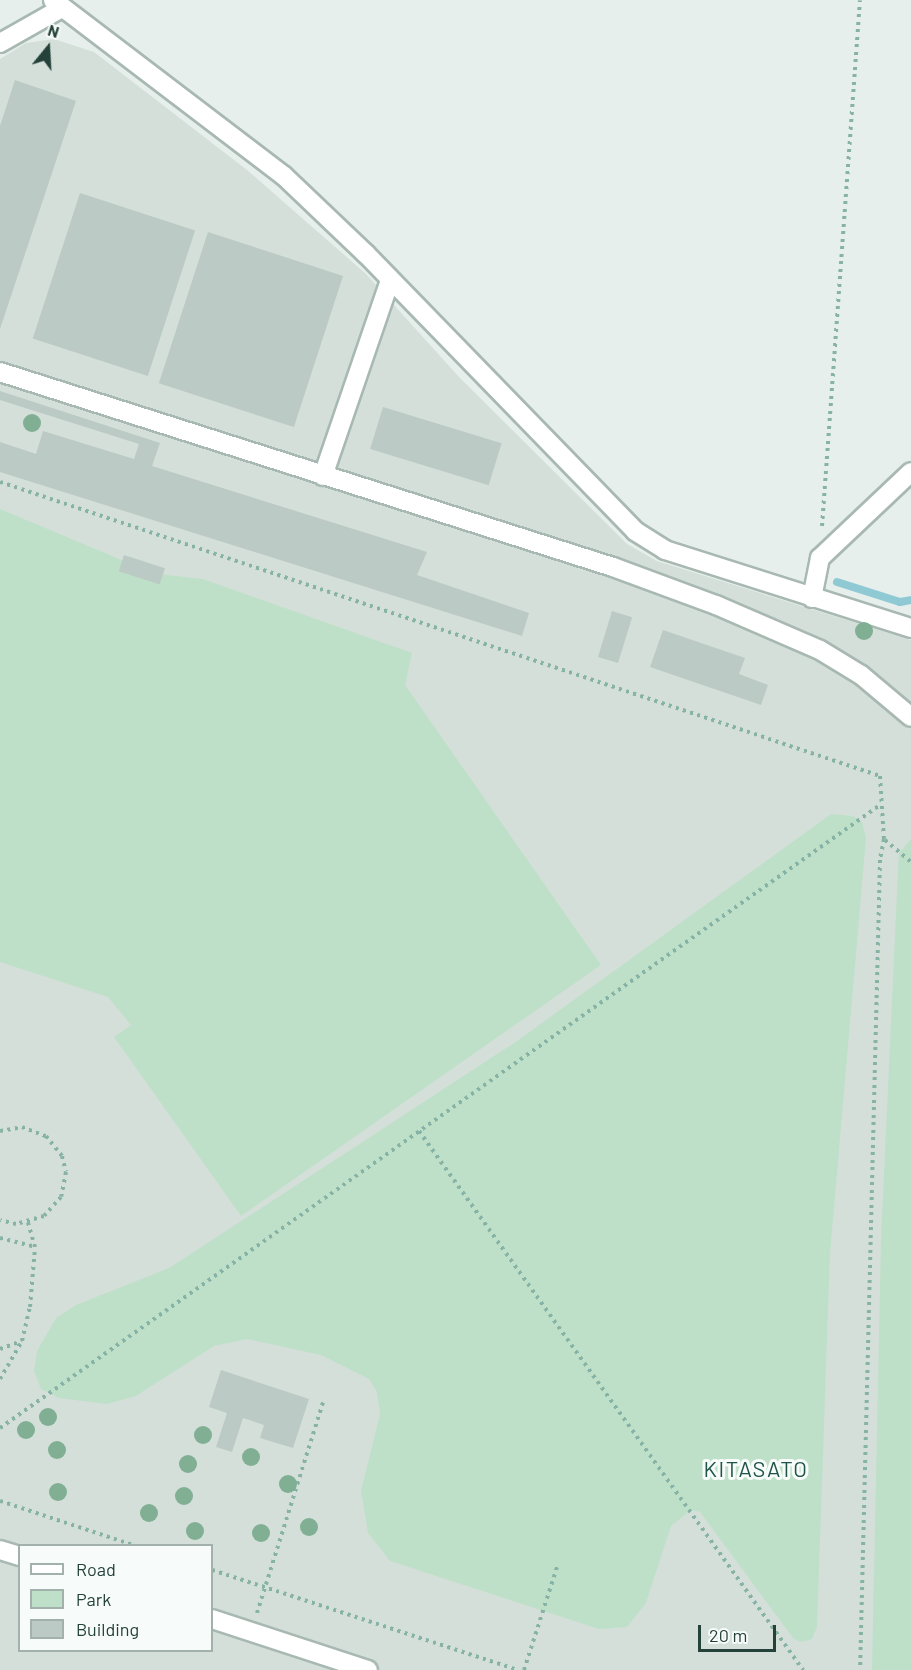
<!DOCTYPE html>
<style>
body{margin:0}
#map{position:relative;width:911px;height:1670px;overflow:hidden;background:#e6efeb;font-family:Barlow,sans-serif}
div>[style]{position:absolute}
.built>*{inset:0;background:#d4dfda}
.green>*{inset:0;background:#bfe0c8}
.stream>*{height:8px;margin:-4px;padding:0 4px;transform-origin:4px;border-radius:4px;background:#8ec9d4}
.building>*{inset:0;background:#bbcac4;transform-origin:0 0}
.path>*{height:4px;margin-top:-2px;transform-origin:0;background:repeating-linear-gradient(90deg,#86b3a5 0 3px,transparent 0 7.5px)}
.roads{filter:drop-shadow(2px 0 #a8b8b2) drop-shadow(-2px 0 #a8b8b2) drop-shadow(0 2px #a8b8b2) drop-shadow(0 -2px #a8b8b2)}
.minor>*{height:18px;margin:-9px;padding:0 9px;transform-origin:9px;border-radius:9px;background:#fff}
.trees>*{width:18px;height:18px;margin:-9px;border-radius:50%;background:#80af93}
span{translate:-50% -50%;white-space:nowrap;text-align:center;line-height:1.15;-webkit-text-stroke:6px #f7fbf9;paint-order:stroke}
.quarter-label{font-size:22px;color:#1f5548;letter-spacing:1.5px}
.legend{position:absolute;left:18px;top:1544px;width:195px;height:108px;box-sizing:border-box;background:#f7fbf9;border:2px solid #a3b1ad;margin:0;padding:8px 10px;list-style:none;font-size:18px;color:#24423a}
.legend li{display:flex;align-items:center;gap:12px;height:30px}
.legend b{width:30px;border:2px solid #a3b1ad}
.north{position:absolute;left:18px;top:18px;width:60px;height:60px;-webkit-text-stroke:4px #f7fbf9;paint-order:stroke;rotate:18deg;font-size:16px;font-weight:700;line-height:24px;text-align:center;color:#24423a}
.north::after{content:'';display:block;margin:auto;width:21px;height:27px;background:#24423a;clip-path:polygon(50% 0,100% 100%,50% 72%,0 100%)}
.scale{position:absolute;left:698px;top:1625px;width:78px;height:27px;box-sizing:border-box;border:3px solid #24423a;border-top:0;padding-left:8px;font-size:18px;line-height:21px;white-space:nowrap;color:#24423a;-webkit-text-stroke:4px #f7fbf9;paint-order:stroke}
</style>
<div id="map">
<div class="built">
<div style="clip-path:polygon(evenodd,54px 39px,94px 52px,247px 170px,366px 274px,459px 377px,627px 544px,657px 561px,911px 640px,911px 1670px,0 1670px,0 59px,26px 43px,54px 39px,20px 1546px,212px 1546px,212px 1650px,20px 1650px,20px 1546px)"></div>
</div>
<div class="green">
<div style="clip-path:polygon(0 509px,124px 561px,166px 575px,203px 579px,412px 653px,405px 685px,601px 965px,241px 1216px,114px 1037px,131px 1025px,108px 997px,0 962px)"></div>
<div style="clip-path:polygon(831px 814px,853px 816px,862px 822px,866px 838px,830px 1254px,817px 1627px,812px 1639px,801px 1642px,793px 1638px,700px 1512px,691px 1510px,671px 1526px,646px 1603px,627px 1627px,599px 1629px,390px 1561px,368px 1533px,361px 1491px,380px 1414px,377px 1392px,369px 1379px,321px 1355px,247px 1339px,214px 1346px,136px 1396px,107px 1404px,59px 1398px,41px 1389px,34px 1371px,37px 1351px,56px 1318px,76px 1305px,169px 1268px,387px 1126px,517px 1041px)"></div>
<div style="clip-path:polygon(911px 839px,911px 1670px,872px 1670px,881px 1239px,898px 870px,899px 853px)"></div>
</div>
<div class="stream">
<div style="left:837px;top:582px;width:66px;rotate:17.6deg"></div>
<div style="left:900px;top:602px;width:11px;rotate:-10deg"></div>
</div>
<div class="building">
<div style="clip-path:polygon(15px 80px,76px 101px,0 329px,0 126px)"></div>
<div style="left:80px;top:193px;width:121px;height:153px;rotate:18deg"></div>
<div style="left:208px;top:232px;width:142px;height:159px;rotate:18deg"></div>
<div style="clip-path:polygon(0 391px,160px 443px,152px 466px,427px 552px,417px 575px,529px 613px,522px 636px,0 472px,0 442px,36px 454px,43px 431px,134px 459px,139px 444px,0 400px)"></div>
<div style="left:383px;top:407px;width:124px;height:44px;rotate:17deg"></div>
<div style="left:124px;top:555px;width:43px;height:17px;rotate:18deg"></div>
<div style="left:612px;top:611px;width:21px;height:48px;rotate:17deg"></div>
<div style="clip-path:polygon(663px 630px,745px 658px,739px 674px,768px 685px,761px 705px,650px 667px)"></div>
<div style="clip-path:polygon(221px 1370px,309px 1399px,293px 1448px,260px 1438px,264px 1425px,243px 1418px,232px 1452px,216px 1447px,227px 1413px,209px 1407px)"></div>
</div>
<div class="path">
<div style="left:0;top:482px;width:928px;rotate:18.47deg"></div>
<div style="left:880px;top:776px;width:63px;rotate:86.4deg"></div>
<div style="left:884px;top:839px;width:21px;rotate:101deg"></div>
<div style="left:880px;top:860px;width:810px;rotate:91.41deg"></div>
<div style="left:822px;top:526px;width:527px;rotate:-85.87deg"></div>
<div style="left:885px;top:840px;width:34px;rotate:40deg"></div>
<div style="left:0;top:1131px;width:22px;rotate:-10deg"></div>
<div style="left:22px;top:1127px;width:26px;rotate:21deg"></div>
<div style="left:46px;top:1136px;width:26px;rotate:51deg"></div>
<div style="left:62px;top:1156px;width:16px;rotate:76deg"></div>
<div style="left:66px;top:1172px;width:25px;rotate:101deg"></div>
<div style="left:61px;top:1197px;width:25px;rotate:132deg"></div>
<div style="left:44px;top:1216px;width:29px;rotate:164deg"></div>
<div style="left:16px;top:1224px;width:16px;rotate:-166deg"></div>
<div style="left:419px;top:1131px;width:662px;rotate:54.53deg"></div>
<div style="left:0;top:1238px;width:36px;rotate:14deg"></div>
<div style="left:0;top:1349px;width:23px;rotate:-20deg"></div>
<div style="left:0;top:1379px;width:44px;rotate:-59.9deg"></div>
<div style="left:22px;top:1341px;width:35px;rotate:-77deg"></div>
<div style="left:30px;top:1307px;width:60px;rotate:-85.2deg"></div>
<div style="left:35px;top:1247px;width:26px;rotate:-106deg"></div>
<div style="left:0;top:1428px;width:1078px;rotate:-35.3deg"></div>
<div style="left:0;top:1501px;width:143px;rotate:18.3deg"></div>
<div style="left:212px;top:1570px;width:322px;rotate:18.1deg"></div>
<div style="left:257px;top:1613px;width:224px;rotate:-72.6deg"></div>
<div style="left:524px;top:1670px;width:108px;rotate:-72.2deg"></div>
</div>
<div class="roads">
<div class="minor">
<div style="left:53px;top:0;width:290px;rotate:37.3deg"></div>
<div style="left:284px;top:176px;width:113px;rotate:43.6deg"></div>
<div style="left:366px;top:254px;width:386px;rotate:45.8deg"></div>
<div style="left:635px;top:531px;width:36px;rotate:32deg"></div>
<div style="left:665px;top:550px;width:258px;rotate:17.6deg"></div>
<div style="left:0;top:43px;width:69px;rotate:-29.5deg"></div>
<div style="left:0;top:372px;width:643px;rotate:17.65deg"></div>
<div style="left:613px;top:567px;width:110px;rotate:20.3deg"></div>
<div style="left:716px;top:605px;width:113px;rotate:23.4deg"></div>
<div style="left:820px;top:650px;width:48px;rotate:31.4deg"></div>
<div style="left:861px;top:675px;width:65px;rotate:40deg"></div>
<div style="left:323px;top:476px;width:207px;rotate:-71.1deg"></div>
<div style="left:812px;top:598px;width:41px;rotate:-78.7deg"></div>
<div style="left:820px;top:558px;width:125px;rotate:-43.4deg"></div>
<div style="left:0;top:1550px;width:21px;rotate:17deg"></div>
<div style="left:212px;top:1619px;width:164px;rotate:18.1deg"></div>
</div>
</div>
<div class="trees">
<div style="left:32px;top:423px"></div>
<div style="left:864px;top:631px"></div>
<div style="left:48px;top:1417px"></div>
<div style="left:26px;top:1430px"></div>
<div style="left:203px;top:1435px"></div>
<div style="left:57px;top:1450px"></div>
<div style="left:251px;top:1457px"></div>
<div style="left:188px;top:1464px"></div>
<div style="left:288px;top:1484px"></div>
<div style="left:58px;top:1492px"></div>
<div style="left:184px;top:1496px"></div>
<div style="left:149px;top:1513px"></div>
<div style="left:309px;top:1527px"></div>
<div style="left:195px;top:1531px"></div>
<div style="left:261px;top:1533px"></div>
</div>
<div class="quarter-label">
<span style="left:756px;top:1469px">KITASATO</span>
</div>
<ul class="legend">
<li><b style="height:8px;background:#fff"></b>Road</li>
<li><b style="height:16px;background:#bfe0c8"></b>Park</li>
<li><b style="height:16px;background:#bbcac4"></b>Building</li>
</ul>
<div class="north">N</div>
<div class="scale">20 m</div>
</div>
